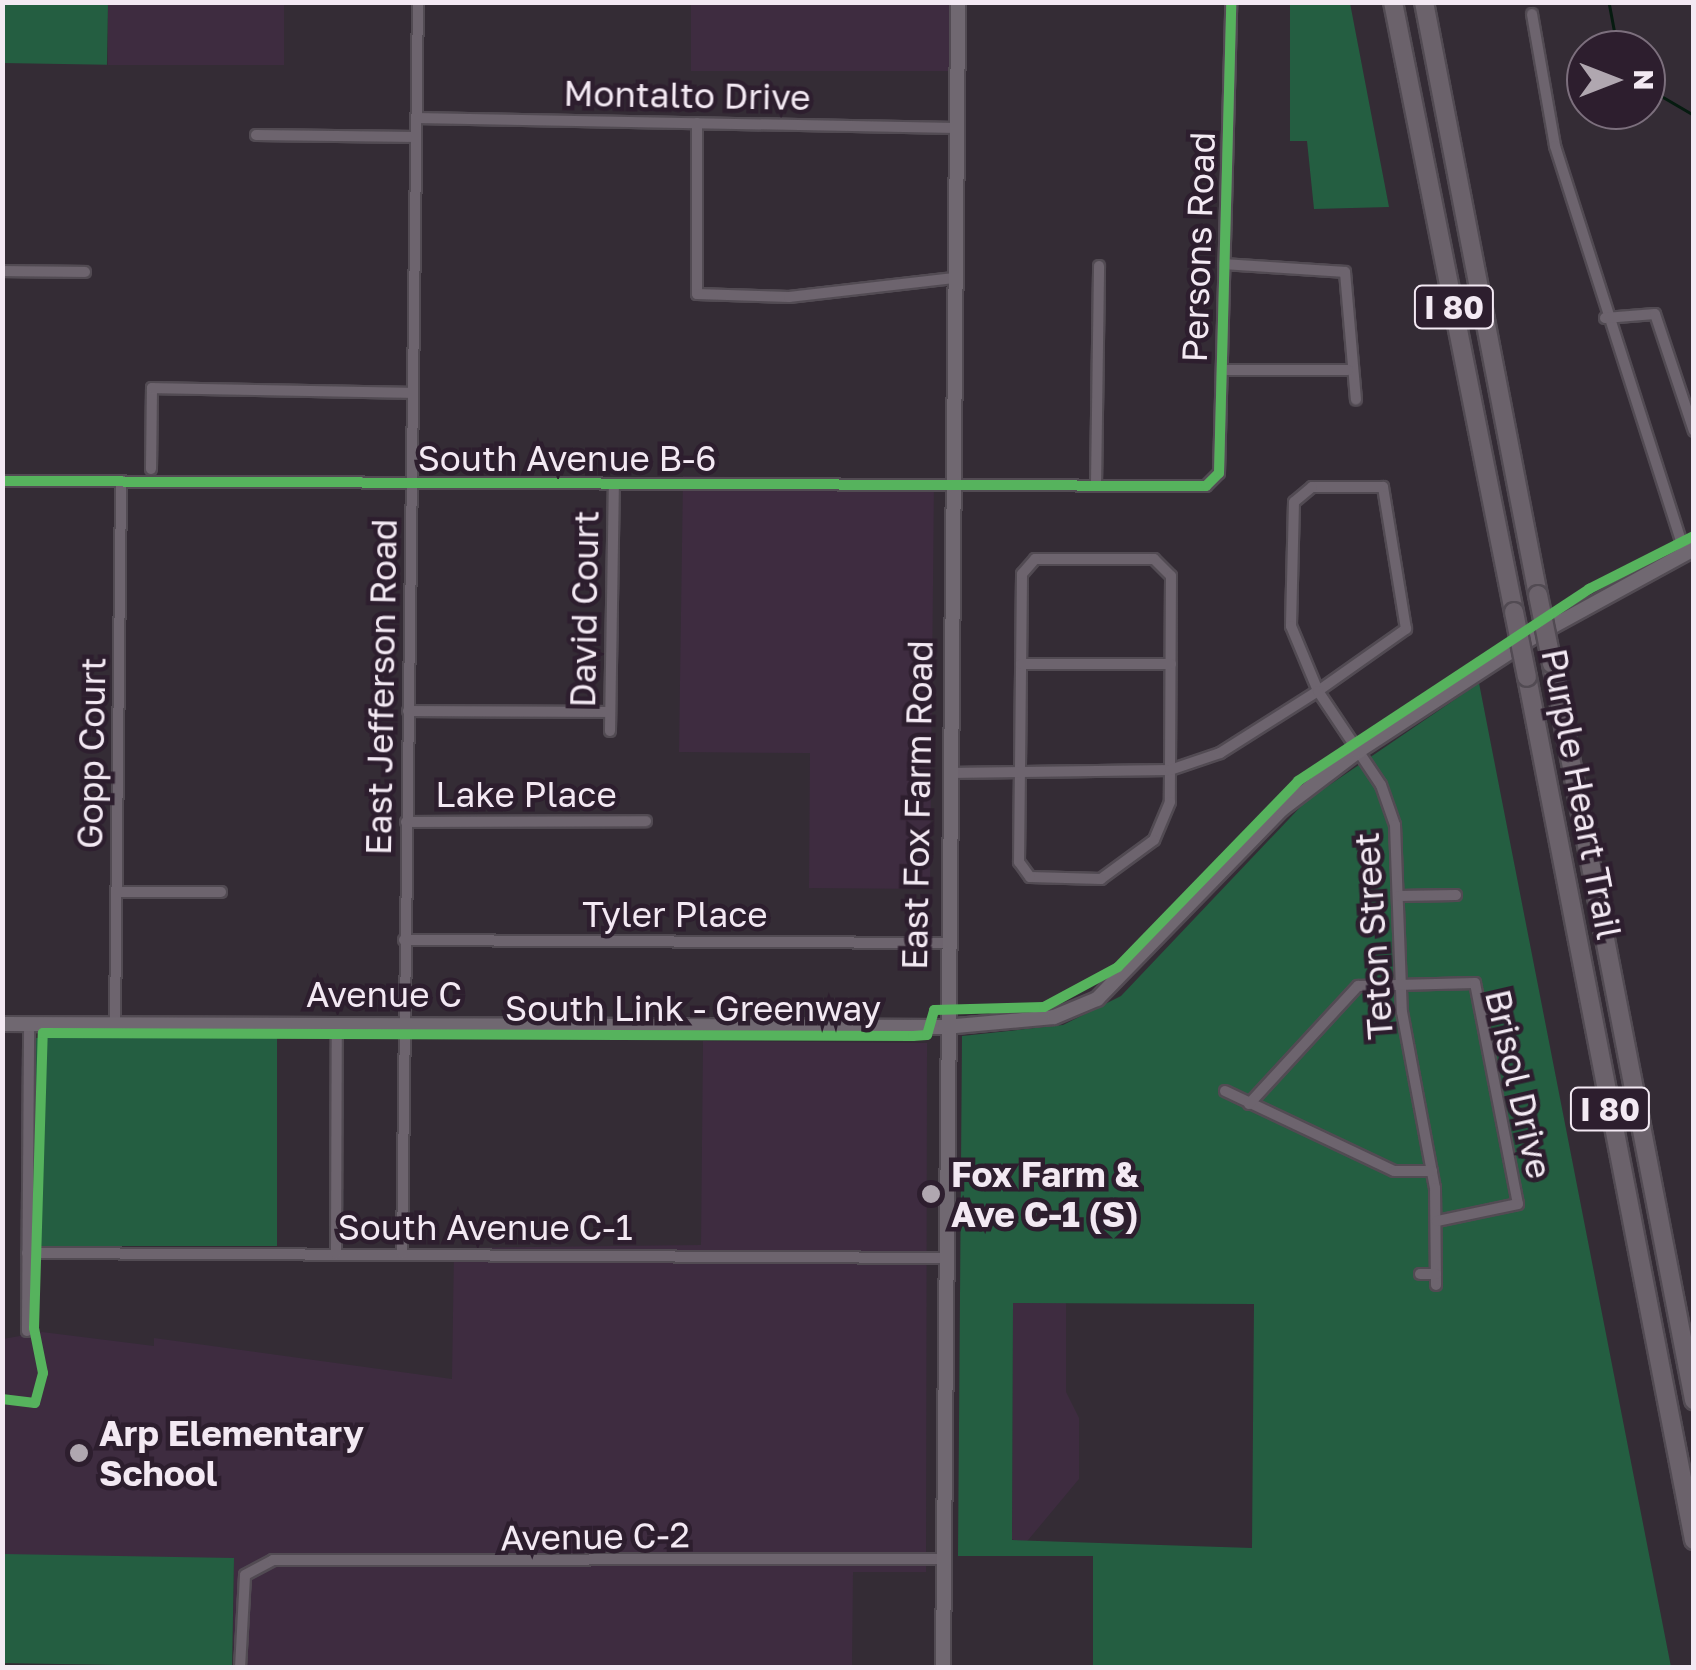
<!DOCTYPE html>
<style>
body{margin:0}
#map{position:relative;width:1696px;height:1670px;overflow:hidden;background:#342c35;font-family:"Golos Text",sans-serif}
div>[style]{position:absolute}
.built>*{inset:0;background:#3e2c40;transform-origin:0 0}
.green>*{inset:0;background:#245e41;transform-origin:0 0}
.stream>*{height:2.5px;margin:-1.25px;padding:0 1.25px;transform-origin:1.25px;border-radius:1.25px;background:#061b10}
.roads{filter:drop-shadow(2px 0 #524b53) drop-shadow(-2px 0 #524b53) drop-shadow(0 2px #524b53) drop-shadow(0 -2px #524b53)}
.street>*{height:10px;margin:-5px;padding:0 5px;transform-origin:5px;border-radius:5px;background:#6d646e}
.secondary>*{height:14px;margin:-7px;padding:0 7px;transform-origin:7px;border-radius:7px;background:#706871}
.highway>*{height:18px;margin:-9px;padding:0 9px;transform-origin:9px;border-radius:9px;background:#6b626b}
.bridges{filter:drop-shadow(2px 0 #524b53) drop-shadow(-2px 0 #524b53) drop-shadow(0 2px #524b53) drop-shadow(0 -2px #524b53)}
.highway-bridge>*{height:18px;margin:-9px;padding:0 9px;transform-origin:9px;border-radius:9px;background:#6b626b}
.cycleway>*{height:10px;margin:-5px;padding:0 5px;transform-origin:5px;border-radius:5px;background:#56b35d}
.dots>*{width:28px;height:28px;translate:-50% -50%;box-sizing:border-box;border:5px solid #2d1e2e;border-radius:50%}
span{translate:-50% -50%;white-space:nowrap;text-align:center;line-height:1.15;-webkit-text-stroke:9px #2d1e2e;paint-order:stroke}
.shield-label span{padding:2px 8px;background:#2d1e2e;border:2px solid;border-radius:8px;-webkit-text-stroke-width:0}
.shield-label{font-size:32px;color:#f3e9f3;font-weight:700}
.street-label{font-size:35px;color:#f3e9f3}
.poi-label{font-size:35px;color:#f3e9f3;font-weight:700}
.left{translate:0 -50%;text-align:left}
.frame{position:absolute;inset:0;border:5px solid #f3e9f3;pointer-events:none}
.north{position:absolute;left:1566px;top:30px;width:100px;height:100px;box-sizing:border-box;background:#2d1e2e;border:2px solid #7c6f7d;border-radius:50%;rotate:90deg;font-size:28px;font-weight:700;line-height:40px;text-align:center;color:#f3e9f3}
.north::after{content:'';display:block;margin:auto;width:35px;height:45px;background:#b0a7b0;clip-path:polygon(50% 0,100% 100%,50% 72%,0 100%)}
</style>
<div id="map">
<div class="built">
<div style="left:108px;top:3px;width:176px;height:62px"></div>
<div style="left:691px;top:3px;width:258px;height:68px"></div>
<div style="clip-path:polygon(683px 476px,934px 481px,930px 889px,809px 888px,810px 753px,679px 752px)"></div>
<div style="clip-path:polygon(703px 1041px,927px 1043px,926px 1572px,853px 1572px,852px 1667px,233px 1667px,234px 1558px,3px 1565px,3px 1339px,42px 1332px,154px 1346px,154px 1338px,452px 1379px,454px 1248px,701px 1245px)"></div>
<div style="clip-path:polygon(1013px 1303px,1066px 1303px,1066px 1392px,1079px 1418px,1079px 1479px,1024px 1545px,1012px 1539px)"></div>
</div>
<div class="green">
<div style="left:3px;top:2px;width:105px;height:61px;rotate:1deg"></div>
<div style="clip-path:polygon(1290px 3px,1350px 3px,1389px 207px,1314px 209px,1307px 141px,1290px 141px)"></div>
<div style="clip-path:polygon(evenodd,1479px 683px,1671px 1667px,1093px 1667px,1093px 1556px,958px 1556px,962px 1036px,1063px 1025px,1121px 996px,1306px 801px,1479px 683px,1013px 1303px,1254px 1304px,1252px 1548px,1012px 1540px,1013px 1303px)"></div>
<div style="left:33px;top:1038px;width:244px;height:208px"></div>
<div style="left:234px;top:1558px;width:109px;height:231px;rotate:91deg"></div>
</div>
<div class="stream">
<div style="left:1609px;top:2px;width:49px;rotate:79.4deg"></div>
<div style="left:1646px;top:87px;width:56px;rotate:30.3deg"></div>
</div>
<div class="roads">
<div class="street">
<div style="left:1532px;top:14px;width:134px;rotate:80.1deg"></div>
<div style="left:1555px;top:146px;width:427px;rotate:72.3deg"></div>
<div style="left:416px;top:118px;width:540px;rotate:1.06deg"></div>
<div style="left:697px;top:123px;width:171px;rotate:90deg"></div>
<div style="left:697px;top:294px;width:92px;rotate:1.9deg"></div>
<div style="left:789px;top:297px;width:166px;rotate:-6.6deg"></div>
<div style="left:256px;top:135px;width:160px;rotate:0.7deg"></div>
<div style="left:1224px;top:264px;width:121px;rotate:3.8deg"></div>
<div style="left:1345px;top:272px;width:128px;rotate:85.1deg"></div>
<div style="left:2px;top:271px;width:83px;rotate:0.7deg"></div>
<div style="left:1605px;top:318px;width:50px;rotate:-4.6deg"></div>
<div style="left:1655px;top:314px;width:123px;rotate:71.6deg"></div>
<div style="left:1222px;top:370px;width:126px"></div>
<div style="left:151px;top:469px;width:81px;rotate:-89.3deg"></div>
<div style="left:152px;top:388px;width:261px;rotate:1.1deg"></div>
<div style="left:2px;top:481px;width:1204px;rotate:0.24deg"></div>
<div style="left:1206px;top:486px;width:18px;rotate:-45deg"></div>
<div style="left:1219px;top:473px;width:471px;rotate:-88.5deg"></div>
<div style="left:1096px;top:486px;width:220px;rotate:-89.2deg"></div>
<div style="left:1035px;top:559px;width:119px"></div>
<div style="left:1154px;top:559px;width:24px;rotate:45deg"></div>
<div style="left:1171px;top:576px;width:226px;rotate:90.3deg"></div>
<div style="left:1170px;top:802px;width:41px;rotate:112.8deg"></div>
<div style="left:1154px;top:840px;width:66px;rotate:143.7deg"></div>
<div style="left:1101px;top:879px;width:71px;rotate:-178.4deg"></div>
<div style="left:1030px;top:877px;width:19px;rotate:-126deg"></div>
<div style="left:1019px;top:862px;width:288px;rotate:-89.4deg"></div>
<div style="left:1022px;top:574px;width:20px;rotate:-49deg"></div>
<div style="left:1021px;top:664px;width:150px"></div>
<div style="left:408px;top:711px;width:202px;rotate:0.3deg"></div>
<div style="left:610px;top:731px;width:244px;rotate:-89.1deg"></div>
<div style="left:949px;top:773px;width:221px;rotate:-0.8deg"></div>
<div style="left:1170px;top:770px;width:53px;rotate:-18.8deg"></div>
<div style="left:1220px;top:753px;width:116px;rotate:-32.3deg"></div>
<div style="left:1318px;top:691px;width:108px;rotate:-35.2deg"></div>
<div style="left:1406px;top:629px;width:144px;rotate:-99.2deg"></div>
<div style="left:1383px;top:487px;width:71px;rotate:180deg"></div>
<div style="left:1312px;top:487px;width:23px;rotate:140deg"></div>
<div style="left:1294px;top:502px;width:124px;rotate:91.4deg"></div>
<div style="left:1291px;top:626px;width:70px;rotate:67.4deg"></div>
<div style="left:1318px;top:691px;width:113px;rotate:56.2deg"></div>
<div style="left:1381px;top:785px;width:42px;rotate:70.7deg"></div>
<div style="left:1395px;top:825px;width:187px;rotate:87.9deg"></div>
<div style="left:1402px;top:1012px;width:179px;rotate:79.4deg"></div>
<div style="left:1435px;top:1188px;width:97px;rotate:89.4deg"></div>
<div style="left:406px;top:822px;width:240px;rotate:-0.2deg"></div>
<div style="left:117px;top:892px;width:104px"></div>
<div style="left:1399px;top:896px;width:57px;rotate:-1deg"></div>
<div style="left:404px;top:940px;width:541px;rotate:0.32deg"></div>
<div style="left:115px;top:1023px;width:540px;rotate:-89.36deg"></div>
<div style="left:1225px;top:1091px;width:187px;rotate:25.3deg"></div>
<div style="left:1394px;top:1171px;width:38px"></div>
<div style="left:1249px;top:1104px;width:161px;rotate:-47.3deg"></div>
<div style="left:1358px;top:986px;width:117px;rotate:-1.5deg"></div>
<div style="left:1475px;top:983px;width:225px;rotate:79deg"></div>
<div style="left:1518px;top:1204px;width:83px;rotate:168.1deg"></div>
<div style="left:27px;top:1253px;width:917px;rotate:0.31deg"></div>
<div style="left:402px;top:1253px;width:1251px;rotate:-89.27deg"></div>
<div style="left:336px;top:1254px;width:230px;rotate:-89.8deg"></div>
<div style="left:1420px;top:1274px;width:16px"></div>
<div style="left:27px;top:1331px;width:307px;rotate:-89.6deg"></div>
<div style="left:240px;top:1668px;width:93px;rotate:-86.9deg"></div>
<div style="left:245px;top:1575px;width:32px;rotate:-28deg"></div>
<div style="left:273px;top:1560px;width:670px;rotate:-0.09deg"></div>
</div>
<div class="secondary">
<div style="left:2px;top:1024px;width:943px;rotate:0.18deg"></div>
<div style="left:945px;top:1027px;width:109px;rotate:-5.2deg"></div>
<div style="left:1054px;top:1017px;width:47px;rotate:-22.7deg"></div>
<div style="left:1097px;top:999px;width:265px;rotate:-45.8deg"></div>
<div style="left:1282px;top:809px;width:96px;rotate:-37.3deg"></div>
<div style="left:1358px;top:751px;width:209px;rotate:-33.1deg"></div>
<div style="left:1533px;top:637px;width:183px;rotate:-28.7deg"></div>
<div style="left:943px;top:1668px;width:1666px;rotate:-89.48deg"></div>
</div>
<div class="highway">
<div style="left:1393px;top:2px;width:622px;rotate:78.78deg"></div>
<div style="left:1424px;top:2px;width:604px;rotate:79.12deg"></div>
<div style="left:1552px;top:664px;width:750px;rotate:79.08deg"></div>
<div style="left:1527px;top:677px;width:879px;rotate:79.05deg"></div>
</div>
</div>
<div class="bridges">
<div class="highway-bridge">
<div style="left:1538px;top:595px;width:70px;rotate:78.5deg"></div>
<div style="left:1514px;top:612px;width:66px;rotate:78.7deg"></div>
</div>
</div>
<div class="cycleway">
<div style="left:2px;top:481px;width:1204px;rotate:0.24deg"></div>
<div style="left:1206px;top:486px;width:18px;rotate:-45deg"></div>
<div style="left:1219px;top:473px;width:471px;rotate:-88.5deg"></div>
<div style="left:2px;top:1399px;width:33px;rotate:7deg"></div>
<div style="left:35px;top:1403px;width:31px;rotate:-75deg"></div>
<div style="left:43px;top:1373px;width:46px;rotate:-101.3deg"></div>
<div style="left:34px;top:1328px;width:295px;rotate:-88.3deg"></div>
<div style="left:43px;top:1033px;width:870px;rotate:0.2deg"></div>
<div style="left:913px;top:1036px;width:14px;rotate:-4deg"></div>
<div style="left:927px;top:1035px;width:26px;rotate:-74deg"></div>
<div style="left:934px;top:1010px;width:110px;rotate:-1.6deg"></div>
<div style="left:1044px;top:1007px;width:84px;rotate:-28.4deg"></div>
<div style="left:1118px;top:967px;width:259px;rotate:-45.9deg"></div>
<div style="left:1298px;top:781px;width:349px;rotate:-33.4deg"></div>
<div style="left:1589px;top:589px;width:118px;rotate:-26.8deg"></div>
</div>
<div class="dots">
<div style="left:931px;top:1194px;background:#b0a7b0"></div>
<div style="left:79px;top:1453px;background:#b0a7b0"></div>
</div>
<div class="shield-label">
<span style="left:1454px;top:307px">I 80</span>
<span style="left:1610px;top:1109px">I 80</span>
</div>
<div class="street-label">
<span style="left:687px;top:95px;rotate:1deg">Montalto Drive</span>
<span style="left:1198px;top:247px;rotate:-88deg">Persons Road</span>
<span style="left:567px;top:458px">South Avenue B-6</span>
<span style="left:584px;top:609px;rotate:-89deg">David Court</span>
<span style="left:381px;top:687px;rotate:-89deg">East Jefferson Road</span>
<span style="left:91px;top:753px;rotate:-89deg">Gopp Court</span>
<span style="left:526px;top:794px">Lake Place</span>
<span style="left:1582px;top:794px;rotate:79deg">Purple Heart Trail</span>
<span style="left:917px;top:805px;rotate:-89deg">East Fox Farm Road</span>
<span style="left:675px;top:914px">Tyler Place</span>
<span style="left:1373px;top:936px;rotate:-94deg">Teton Street</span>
<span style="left:384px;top:994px">Avenue C</span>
<span style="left:693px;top:1008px">South Link - Greenway</span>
<span style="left:1519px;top:1084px;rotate:77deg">Brisol Drive</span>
<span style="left:485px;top:1227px">South Avenue C-1</span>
<span style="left:595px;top:1536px;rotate:-1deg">Avenue C-2</span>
</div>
<div class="poi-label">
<span class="left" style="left:951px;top:1194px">Fox Farm &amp;<br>Ave C-1 (S)</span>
<span class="left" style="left:99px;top:1453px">Arp Elementary<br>School</span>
</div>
<div class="frame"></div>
<div class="north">N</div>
</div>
